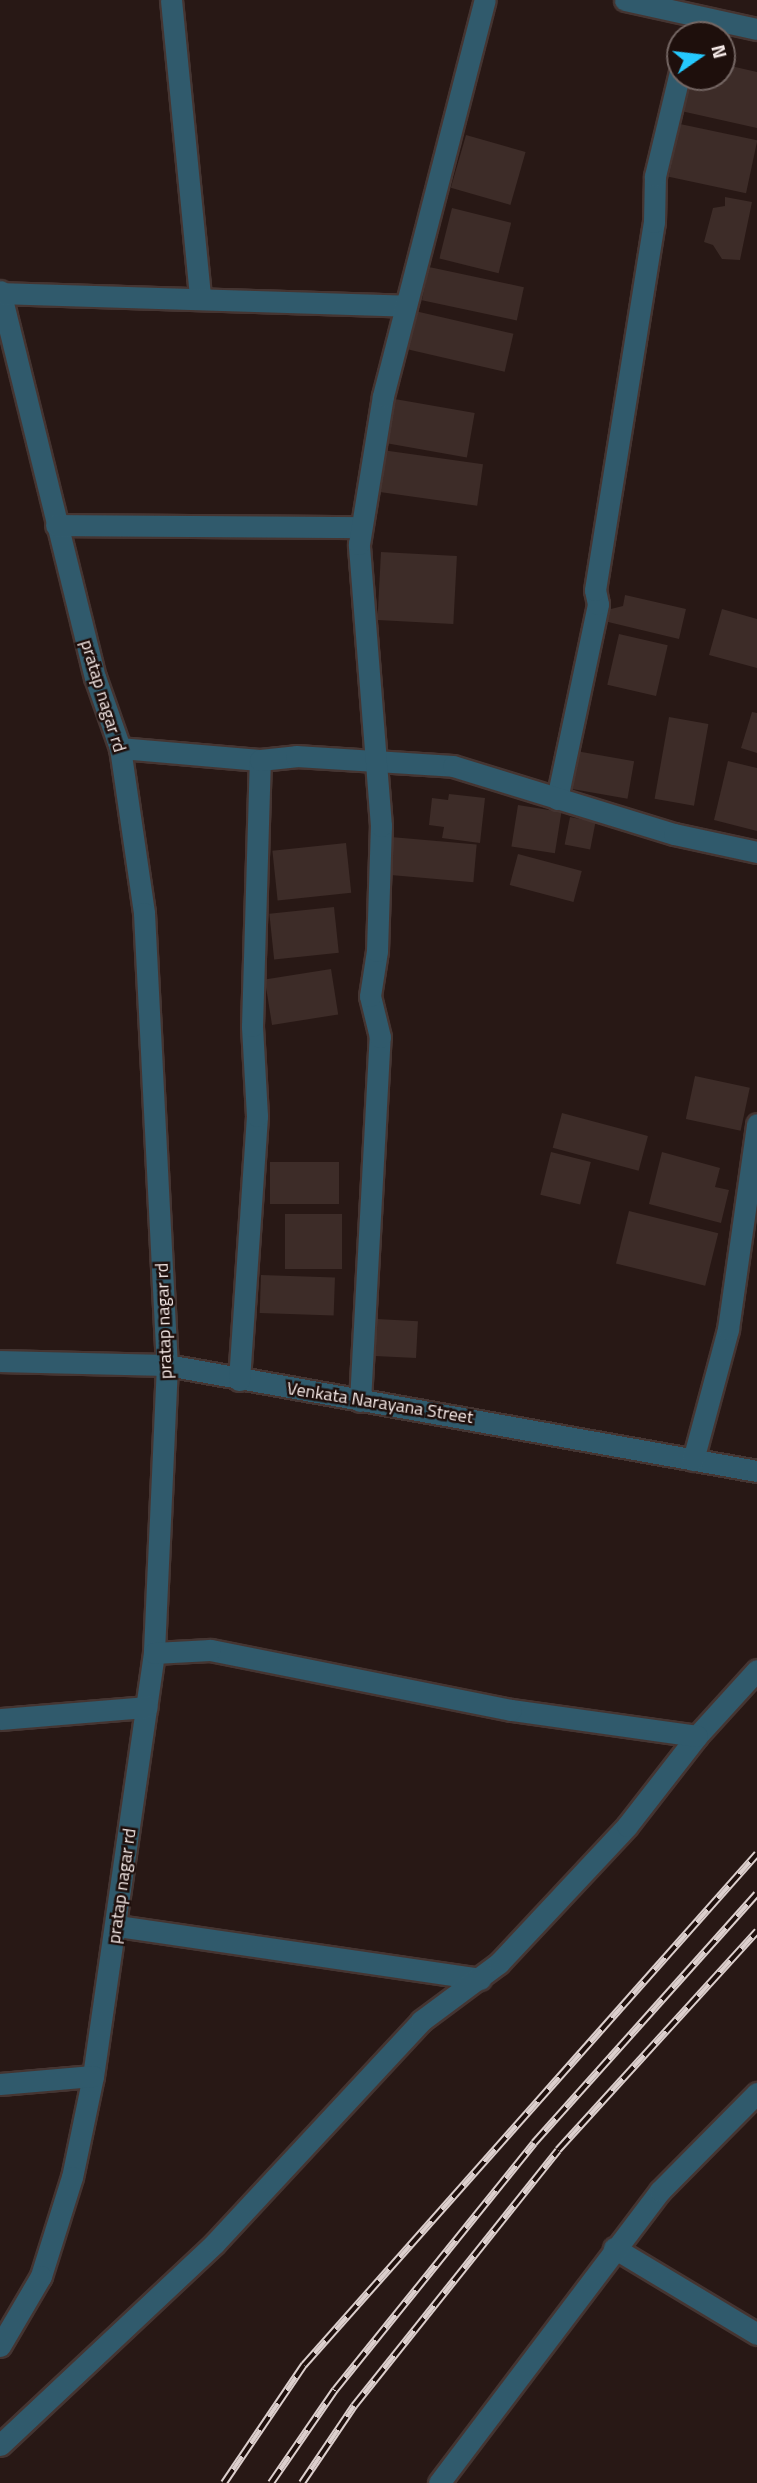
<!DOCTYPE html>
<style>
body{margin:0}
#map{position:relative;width:757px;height:2483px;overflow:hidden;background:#281815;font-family:"Titillium Web",sans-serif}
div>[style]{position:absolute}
.building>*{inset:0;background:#3d2c28;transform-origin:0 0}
.roads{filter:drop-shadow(2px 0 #453532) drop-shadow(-2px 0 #453532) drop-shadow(0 2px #453532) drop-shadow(0 -2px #453532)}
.minor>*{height:21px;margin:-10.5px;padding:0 10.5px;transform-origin:10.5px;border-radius:10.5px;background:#305a6c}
.rail>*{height:8px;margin-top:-4px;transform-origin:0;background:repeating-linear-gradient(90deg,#1e0f0c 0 16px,#dccfcd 0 32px);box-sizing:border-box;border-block:2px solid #dccfcd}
span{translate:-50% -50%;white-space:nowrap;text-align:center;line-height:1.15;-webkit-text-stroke:5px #1e0f0c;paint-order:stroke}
.street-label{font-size:18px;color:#f4e8e6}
.north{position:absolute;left:666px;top:21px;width:70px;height:70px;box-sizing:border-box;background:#1e0f0c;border:2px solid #746663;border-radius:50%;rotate:76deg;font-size:19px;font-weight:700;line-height:28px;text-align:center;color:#f4e8e6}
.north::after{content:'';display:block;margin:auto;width:24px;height:32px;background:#25c9fe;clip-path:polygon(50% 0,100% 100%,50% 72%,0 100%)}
</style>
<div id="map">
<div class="building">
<div style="clip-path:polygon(722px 64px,757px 72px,757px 128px,681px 111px,689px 77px,722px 77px)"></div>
<div style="left:680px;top:124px;width:79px;height:54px;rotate:12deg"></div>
<div style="left:466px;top:135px;width:62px;height:55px;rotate:16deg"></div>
<div style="clip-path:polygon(725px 197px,752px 202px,740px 260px,722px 259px,713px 245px,704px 242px,713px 208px,725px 206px)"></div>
<div style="left:452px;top:208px;width:61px;height:52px;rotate:14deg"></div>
<div style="left:429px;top:267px;width:97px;height:34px;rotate:12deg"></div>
<div style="left:415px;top:311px;width:101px;height:39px;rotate:13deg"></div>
<div style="left:389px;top:398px;width:87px;height:45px;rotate:10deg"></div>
<div style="left:382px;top:450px;width:102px;height:42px;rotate:8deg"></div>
<div style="left:381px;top:552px;width:76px;height:68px;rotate:3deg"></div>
<div style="clip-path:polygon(625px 595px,686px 609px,679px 639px,604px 621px,607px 610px,623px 606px)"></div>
<div style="clip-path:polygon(722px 609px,757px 619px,757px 668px,709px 655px)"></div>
<div style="left:619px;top:634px;width:50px;height:52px;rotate:13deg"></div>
<div style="clip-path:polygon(752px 712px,757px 713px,757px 753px,741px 748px)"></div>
<div style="left:669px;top:717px;width:40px;height:83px;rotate:10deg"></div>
<div style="left:576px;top:751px;width:59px;height:38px;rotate:10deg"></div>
<div style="clip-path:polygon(728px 761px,757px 768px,757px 831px,714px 820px)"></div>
<div style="clip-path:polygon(449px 794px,485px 798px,480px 843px,442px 838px,444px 827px,429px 825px,432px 798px,448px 800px)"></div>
<div style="left:518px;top:805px;width:44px;height:42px;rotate:9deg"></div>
<div style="left:570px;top:817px;width:26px;height:28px;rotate:11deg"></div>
<div style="left:391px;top:837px;width:86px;height:38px;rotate:5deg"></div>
<div style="left:346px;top:843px;width:50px;height:74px;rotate:84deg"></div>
<div style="left:518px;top:854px;width:66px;height:32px;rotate:15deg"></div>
<div style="left:334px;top:907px;width:46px;height:65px;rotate:84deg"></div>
<div style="left:331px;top:969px;width:46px;height:67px;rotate:81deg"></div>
<div style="left:695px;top:1076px;width:56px;height:44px;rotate:12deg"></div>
<div style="left:562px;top:1113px;width:89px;height:36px;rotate:15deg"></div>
<div style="left:551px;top:1152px;width:41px;height:44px;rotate:14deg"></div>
<div style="clip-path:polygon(662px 1152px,720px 1168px,715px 1187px,729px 1190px,721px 1223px,649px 1204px)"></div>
<div style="left:270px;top:1162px;width:69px;height:42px"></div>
<div style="left:629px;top:1211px;width:92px;height:54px;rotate:14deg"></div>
<div style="left:285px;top:1214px;width:57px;height:55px"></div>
<div style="left:261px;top:1275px;width:74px;height:38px;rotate:2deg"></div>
<div style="left:377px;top:1319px;width:41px;height:37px;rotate:3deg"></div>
</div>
<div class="roads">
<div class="minor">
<div style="left:171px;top:0;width:298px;rotate:84.4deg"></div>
<div style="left:625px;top:0;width:135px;rotate:12.4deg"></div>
<div style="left:0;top:291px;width:398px;rotate:76.2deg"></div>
<div style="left:95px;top:677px;width:75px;rotate:70.6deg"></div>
<div style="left:120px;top:748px;width:167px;rotate:81.7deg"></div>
<div style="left:144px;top:913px;width:453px;rotate:87.1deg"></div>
<div style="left:167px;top:1365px;width:288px;rotate:92.6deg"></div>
<div style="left:154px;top:1653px;width:427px;rotate:98.2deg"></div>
<div style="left:93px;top:2076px;width:103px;rotate:101.7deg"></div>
<div style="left:72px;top:2177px;width:104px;rotate:107.4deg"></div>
<div style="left:41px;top:2276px;width:81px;rotate:120.4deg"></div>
<div style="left:1px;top:293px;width:404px;rotate:1.8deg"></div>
<div style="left:56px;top:525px;width:305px;rotate:0.4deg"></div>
<div style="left:120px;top:748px;width:141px;rotate:4.9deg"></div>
<div style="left:557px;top:799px;width:199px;rotate:-78.1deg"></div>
<div style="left:598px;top:604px;width:14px;rotate:-102deg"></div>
<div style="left:595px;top:590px;width:373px;rotate:-80.9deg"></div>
<div style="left:654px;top:222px;width:46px;rotate:-88.8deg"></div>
<div style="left:655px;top:176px;width:107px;rotate:-76.5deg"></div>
<div style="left:0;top:1361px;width:167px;rotate:1.4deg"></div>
<div style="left:167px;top:1365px;width:599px;rotate:10.19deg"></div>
<div style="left:239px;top:1380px;width:265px;rotate:-86.1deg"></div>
<div style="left:257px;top:1116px;width:90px;rotate:-93.2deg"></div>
<div style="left:252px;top:1026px;width:266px;rotate:-88.3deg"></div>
<div style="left:260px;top:760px;width:36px;rotate:-6deg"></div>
<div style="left:296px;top:756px;width:157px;rotate:3.6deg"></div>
<div style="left:453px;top:766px;width:231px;rotate:17.1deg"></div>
<div style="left:674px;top:834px;width:85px;rotate:12.2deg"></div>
<div style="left:360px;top:1401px;width:365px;rotate:-86.9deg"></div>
<div style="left:380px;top:1037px;width:42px;rotate:-103.7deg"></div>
<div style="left:370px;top:996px;width:46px;rotate:-81.2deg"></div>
<div style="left:377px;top:951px;width:125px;rotate:-88.2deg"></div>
<div style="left:381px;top:826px;width:283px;rotate:-94.5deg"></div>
<div style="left:359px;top:544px;width:150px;rotate:-80.8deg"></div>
<div style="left:383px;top:396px;width:409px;rotate:-75.6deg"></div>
<div style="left:693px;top:1460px;width:136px;rotate:-75deg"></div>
<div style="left:728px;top:1329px;width:207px;rotate:-81.9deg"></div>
<div style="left:0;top:1719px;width:147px;rotate:-4.7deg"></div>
<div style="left:697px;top:1736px;width:89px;rotate:-47.7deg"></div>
<div style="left:117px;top:1926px;width:367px;rotate:8.3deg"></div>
<div style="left:0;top:2084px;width:93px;rotate:-4.9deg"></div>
<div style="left:614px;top:2248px;width:167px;rotate:31deg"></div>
<div style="left:0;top:2445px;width:295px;rotate:-43.2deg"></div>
<div style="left:215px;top:2243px;width:303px;rotate:-47.1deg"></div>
<div style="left:421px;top:2021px;width:97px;rotate:-36.6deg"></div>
<div style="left:499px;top:1963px;width:187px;rotate:-46.9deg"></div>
<div style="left:627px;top:1826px;width:114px;rotate:-52.1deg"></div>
<div style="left:697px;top:1736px;width:188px;rotate:-172deg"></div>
<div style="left:511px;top:1710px;width:307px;rotate:-168.7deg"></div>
<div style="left:210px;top:1650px;width:56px;rotate:176.9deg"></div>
<div style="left:439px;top:2483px;width:366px;rotate:-52.9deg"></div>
<div style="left:660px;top:2191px;width:138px;rotate:-45.3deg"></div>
</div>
</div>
<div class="rail">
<div style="left:224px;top:2483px;width:143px;rotate:-55.9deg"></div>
<div style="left:304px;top:2365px;width:683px;rotate:-48.44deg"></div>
<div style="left:271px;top:2483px;width:113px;rotate:-55.5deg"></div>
<div style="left:335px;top:2390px;width:317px;rotate:-51.1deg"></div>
<div style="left:534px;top:2143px;width:334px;rotate:-48.2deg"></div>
<div style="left:302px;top:2483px;width:93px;rotate:-56deg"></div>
<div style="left:354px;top:2406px;width:327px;rotate:-51.4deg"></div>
<div style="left:558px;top:2150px;width:296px;rotate:-47.7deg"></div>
</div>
<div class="street-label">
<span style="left:103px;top:696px;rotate:73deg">pratap nagar rd</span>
<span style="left:164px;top:1321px;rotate:-92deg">pratap nagar rd</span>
<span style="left:380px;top:1403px;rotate:9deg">Venkata Narayana Street</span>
<span style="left:122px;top:1886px;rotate:-82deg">pratap nagar rd</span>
</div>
<div class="north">N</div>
</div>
